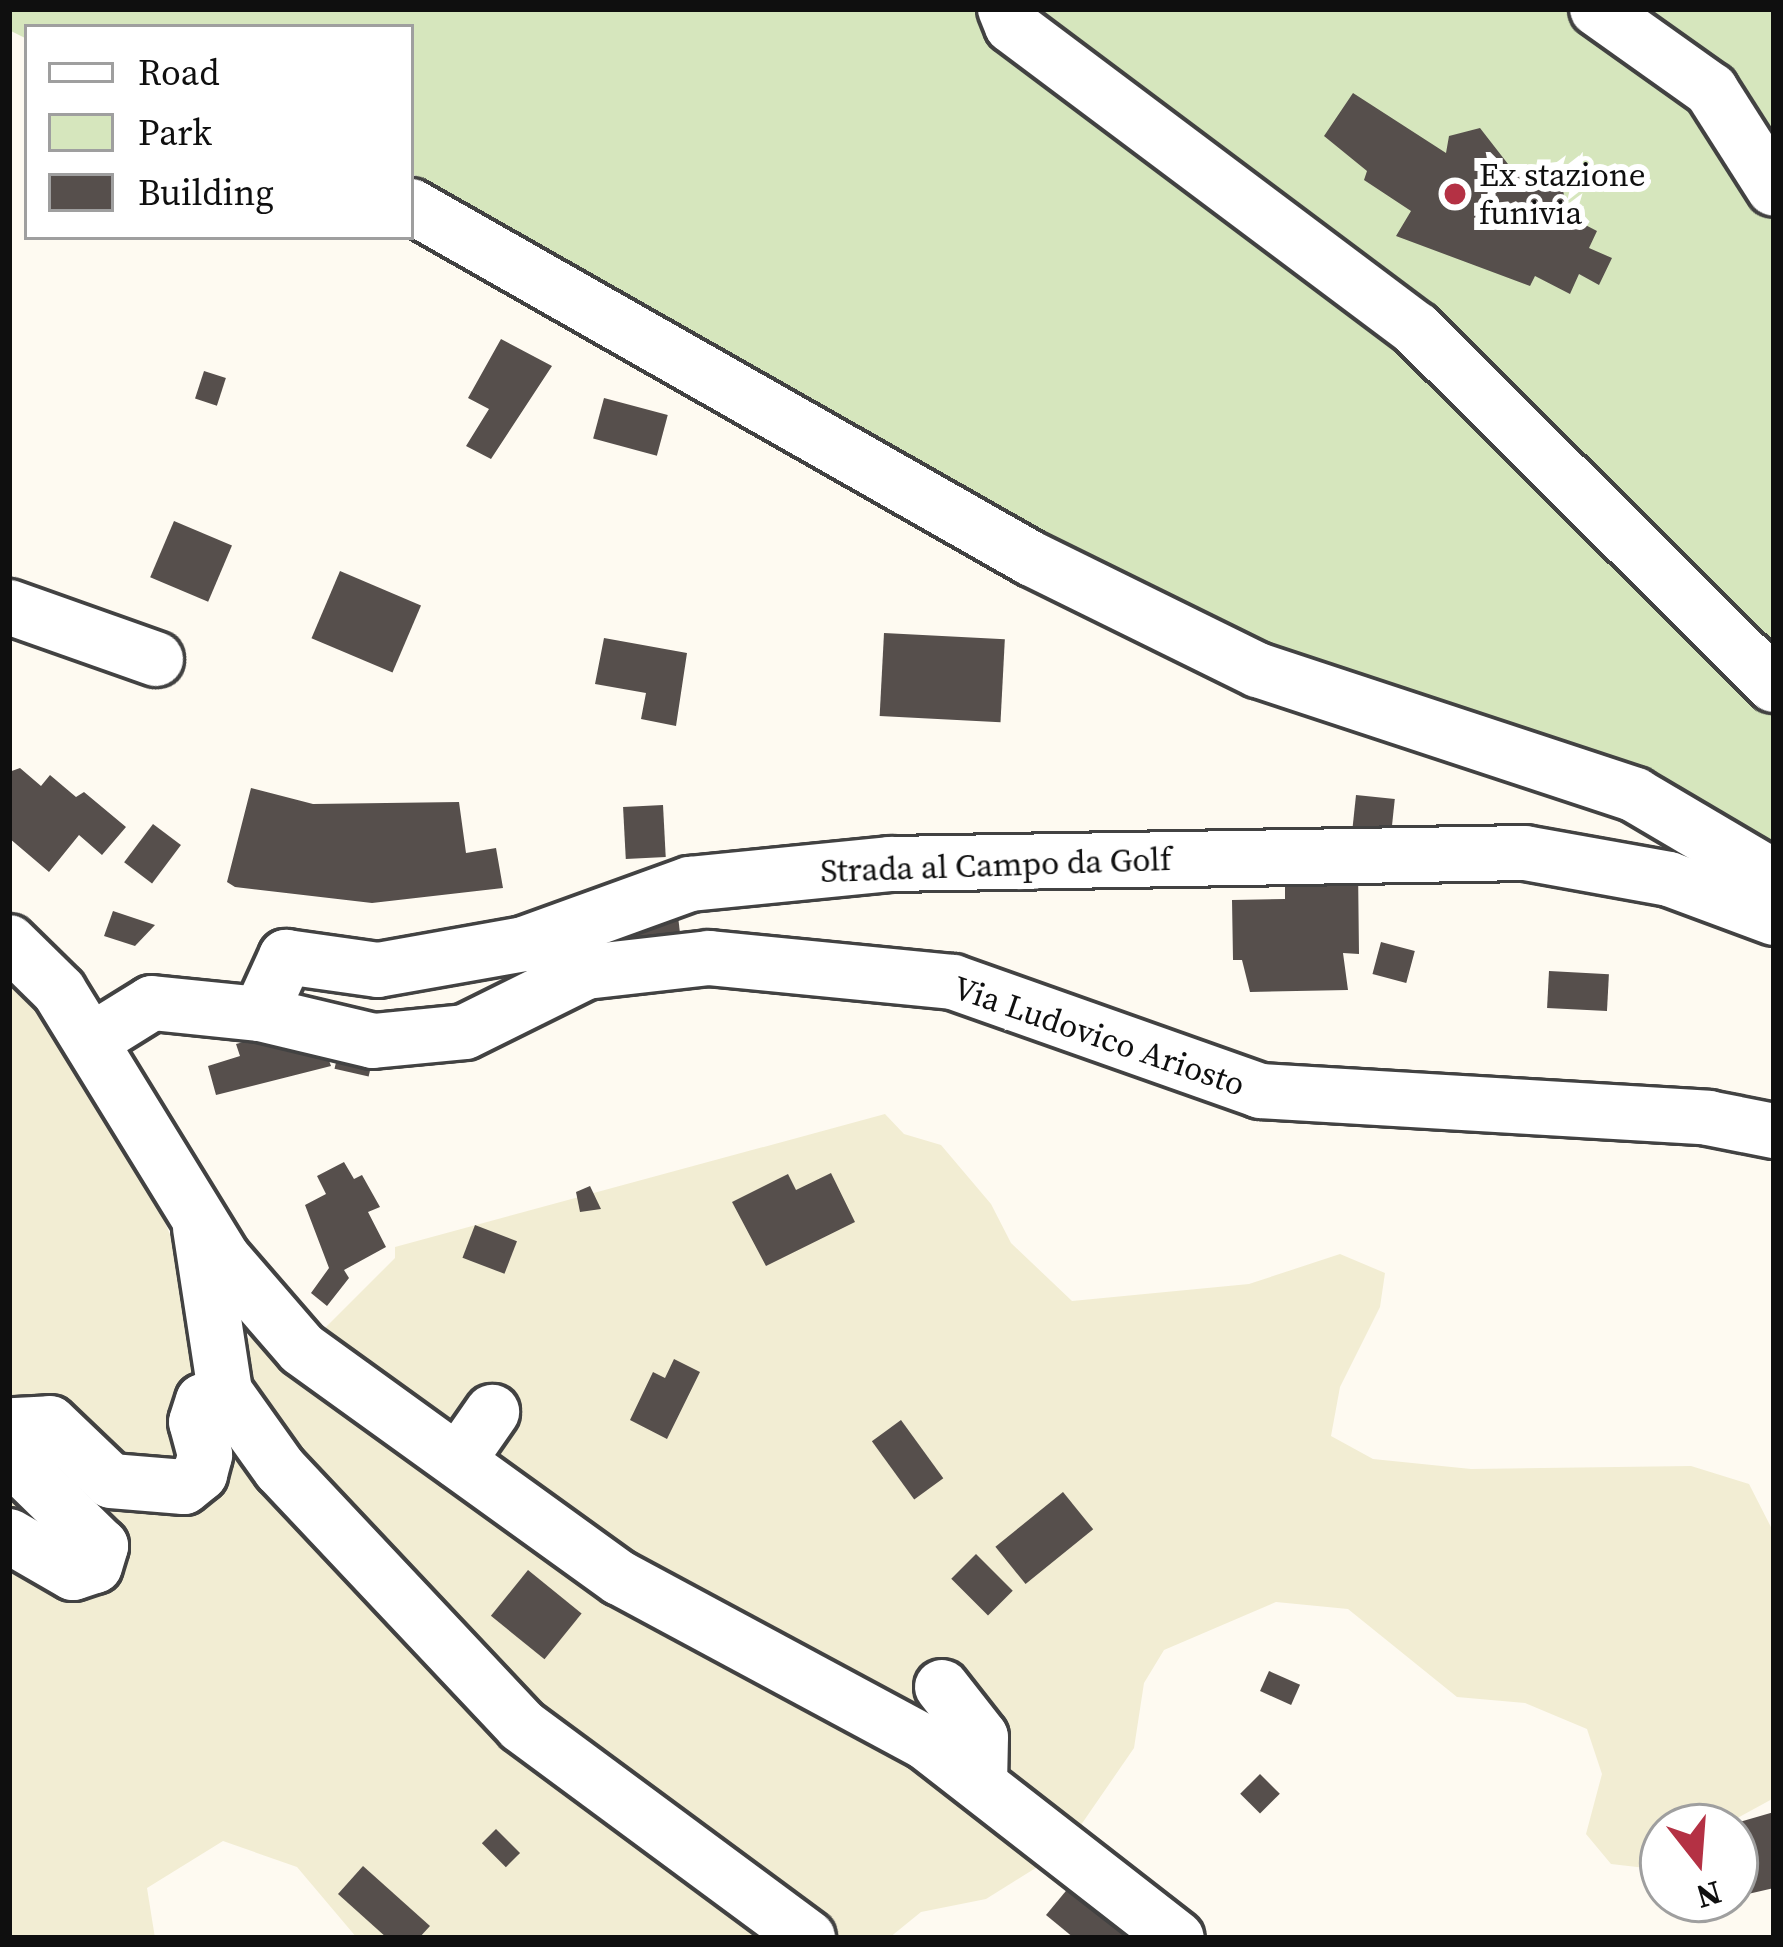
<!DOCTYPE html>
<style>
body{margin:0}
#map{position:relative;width:1783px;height:1947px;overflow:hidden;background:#fefaf1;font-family:"Source Serif 4",serif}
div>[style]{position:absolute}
.farmland>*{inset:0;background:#f2edd3}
.green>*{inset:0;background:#d6e6bd}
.building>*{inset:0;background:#564f4c;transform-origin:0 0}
.roads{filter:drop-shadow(3px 0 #424242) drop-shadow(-3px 0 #424242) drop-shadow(0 3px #424242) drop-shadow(0 -3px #424242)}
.minor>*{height:54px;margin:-27px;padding:0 27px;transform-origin:27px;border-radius:27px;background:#fff}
.dots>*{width:33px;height:33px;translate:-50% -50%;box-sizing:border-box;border:6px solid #fff;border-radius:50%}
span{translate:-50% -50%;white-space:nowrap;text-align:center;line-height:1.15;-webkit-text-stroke:12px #fff;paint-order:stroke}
.poi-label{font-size:33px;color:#0f0f0f}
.left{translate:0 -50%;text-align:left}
.street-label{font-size:33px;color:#0f0f0f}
.frame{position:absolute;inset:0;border:12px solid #0f0f0f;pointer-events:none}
.legend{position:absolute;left:24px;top:24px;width:390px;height:216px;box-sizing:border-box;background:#fff;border:3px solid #9f9f9f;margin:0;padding:15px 21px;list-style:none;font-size:36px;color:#0f0f0f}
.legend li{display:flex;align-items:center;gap:24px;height:60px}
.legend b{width:60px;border:3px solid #9f9f9f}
.north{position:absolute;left:1639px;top:1803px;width:120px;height:120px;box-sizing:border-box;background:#fff;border:3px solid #9f9f9f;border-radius:50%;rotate:163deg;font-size:33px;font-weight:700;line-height:48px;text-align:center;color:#0f0f0f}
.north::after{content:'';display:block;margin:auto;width:42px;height:54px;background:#b43144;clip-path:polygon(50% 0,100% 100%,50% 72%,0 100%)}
</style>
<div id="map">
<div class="farmland">
<div style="clip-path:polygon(9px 980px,38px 1002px,146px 1178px,180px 1258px,213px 1371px,263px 1326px,308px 1345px,395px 1258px,395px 1247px,885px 1114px,904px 1134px,941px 1145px,991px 1204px,1011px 1243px,1072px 1301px,1249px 1284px,1340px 1254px,1385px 1273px,1380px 1307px,1340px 1387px,1331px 1436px,1373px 1459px,1471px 1469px,1691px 1466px,1749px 1484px,1774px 1533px,1774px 1798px,1721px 1827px,1663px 1827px,1663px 1870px,1611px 1864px,1586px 1834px,1602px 1774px,1587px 1729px,1525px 1703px,1457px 1697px,1348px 1609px,1276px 1602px,1164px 1650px,1144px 1683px,1134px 1748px,1063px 1851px,986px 1899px,921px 1912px,889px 1938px,357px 1938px,297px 1867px,223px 1841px,147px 1888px,155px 1938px,9px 1938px)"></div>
</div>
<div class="green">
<div style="clip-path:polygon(9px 9px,1774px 9px,1774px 853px,1292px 661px,1042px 534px,411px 173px,411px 27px,27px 27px,27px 39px,9px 30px)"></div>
</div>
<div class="building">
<div style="clip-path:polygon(1353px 93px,1446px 153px,1449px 136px,1480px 128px,1508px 164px,1563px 191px,1570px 217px,1597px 231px,1589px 248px,1612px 258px,1599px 285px,1579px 274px,1570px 294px,1535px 276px,1530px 286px,1396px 236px,1411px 211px,1364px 180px,1367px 171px,1324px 136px)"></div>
<div style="clip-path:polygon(501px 339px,552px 366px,491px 459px,466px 446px,489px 409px,468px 398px)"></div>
<div style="left:204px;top:371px;width:23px;height:29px;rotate:18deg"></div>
<div style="left:604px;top:398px;width:66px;height:42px;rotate:15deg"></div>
<div style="left:174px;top:521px;width:63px;height:61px;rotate:23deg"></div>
<div style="left:340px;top:571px;width:88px;height:73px;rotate:23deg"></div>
<div style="left:884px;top:633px;width:121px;height:83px;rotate:3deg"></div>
<div style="clip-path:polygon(604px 638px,687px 653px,676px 726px,641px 719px,646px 693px,595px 684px)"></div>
<div style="clip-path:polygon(20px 768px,41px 786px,50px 775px,76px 797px,84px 792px,126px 827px,102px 855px,79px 835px,49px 872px,9px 838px,9px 772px)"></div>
<div style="clip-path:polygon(251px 788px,313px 804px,459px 802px,466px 853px,496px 848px,503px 888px,372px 903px,235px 887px,227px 882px)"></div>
<div style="left:1356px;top:795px;width:39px;height:36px;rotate:6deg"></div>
<div style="left:663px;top:805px;width:52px;height:40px;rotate:87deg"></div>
<div style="left:153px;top:824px;width:35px;height:48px;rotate:37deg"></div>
<div style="clip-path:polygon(1358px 867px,1359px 954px,1343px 953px,1348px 990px,1250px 992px,1242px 960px,1233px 960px,1232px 900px,1285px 899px,1285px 868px)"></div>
<div style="clip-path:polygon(677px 908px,683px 958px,608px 966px,597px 929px)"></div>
<div style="clip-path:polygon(113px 911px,155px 925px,135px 946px,104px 936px)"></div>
<div style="left:1381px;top:942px;width:35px;height:33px;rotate:15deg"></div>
<div style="left:1549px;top:971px;width:60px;height:37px;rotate:3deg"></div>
<div style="clip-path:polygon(262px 1037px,265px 1046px,281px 1041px,327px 1055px,331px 1066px,216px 1095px,208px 1066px,240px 1056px,236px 1044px)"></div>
<div style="left:337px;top:1058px;width:35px;height:11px;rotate:13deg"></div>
<div style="clip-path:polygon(344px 1162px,354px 1179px,362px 1175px,380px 1207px,368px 1212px,386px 1247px,344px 1270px,349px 1278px,327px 1306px,311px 1293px,329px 1268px,305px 1205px,326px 1194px,317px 1176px)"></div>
<div style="clip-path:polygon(831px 1173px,855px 1222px,766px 1266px,732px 1202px,788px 1174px,796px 1190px)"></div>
<div style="clip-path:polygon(590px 1186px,601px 1209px,580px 1212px,576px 1192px)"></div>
<div style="left:475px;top:1225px;width:45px;height:35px;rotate:21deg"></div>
<div style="clip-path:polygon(674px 1359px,700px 1372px,667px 1439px,630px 1420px,653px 1372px,665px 1378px)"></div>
<div style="left:901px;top:1420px;width:72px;height:36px;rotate:54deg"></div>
<div style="left:1063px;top:1492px;width:48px;height:87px;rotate:51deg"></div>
<div style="left:976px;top:1554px;width:52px;height:35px;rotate:45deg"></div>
<div style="left:528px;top:1570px;width:69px;height:59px;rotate:39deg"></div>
<div style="left:1269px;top:1671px;width:34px;height:22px;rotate:24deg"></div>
<div style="left:1260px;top:1774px;width:28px;height:28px;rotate:45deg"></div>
<div style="clip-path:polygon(1774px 1812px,1774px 1888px,1735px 1897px,1736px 1823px)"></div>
<div style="left:496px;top:1829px;width:34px;height:20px;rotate:45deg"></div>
<div style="clip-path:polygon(363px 1866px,430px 1926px,419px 1938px,387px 1938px,338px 1894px)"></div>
<div style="clip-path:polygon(1075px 1880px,1148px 1938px,1074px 1938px,1046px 1915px)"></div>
</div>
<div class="roads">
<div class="minor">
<div style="left:1005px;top:9px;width:18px;rotate:68deg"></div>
<div style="left:1012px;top:26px;width:505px;rotate:36.87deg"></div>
<div style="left:1416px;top:329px;width:505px;rotate:44.84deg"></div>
<div style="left:1597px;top:9px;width:140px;rotate:35.4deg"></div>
<div style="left:1711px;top:90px;width:117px;rotate:57.5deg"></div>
<div style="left:411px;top:206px;width:714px;rotate:29.62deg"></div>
<div style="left:1032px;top:559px;width:252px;rotate:26.2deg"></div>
<div style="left:1258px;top:670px;width:397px;rotate:18.3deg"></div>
<div style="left:1635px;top:795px;width:161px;rotate:30.5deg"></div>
<div style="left:9px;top:607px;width:156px;rotate:19.5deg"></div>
<div style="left:9px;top:942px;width:70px;rotate:44.4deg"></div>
<div style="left:59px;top:991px;width:315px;rotate:58.4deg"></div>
<div style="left:224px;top:1259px;width:119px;rotate:49.1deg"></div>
<div style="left:302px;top:1349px;width:392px;rotate:35.8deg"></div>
<div style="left:620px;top:1578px;width:346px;rotate:28.3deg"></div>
<div style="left:925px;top:1742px;width:319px;rotate:37.9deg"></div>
<div style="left:260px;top:1014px;width:63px;rotate:-65.5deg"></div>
<div style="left:286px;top:957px;width:93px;rotate:8deg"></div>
<div style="left:378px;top:970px;width:148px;rotate:-10.1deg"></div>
<div style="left:524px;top:944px;width:177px;rotate:-19.9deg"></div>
<div style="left:690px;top:884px;width:201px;rotate:-5.7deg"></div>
<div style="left:890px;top:864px;width:635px;rotate:-0.99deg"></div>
<div style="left:1525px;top:853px;width:146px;rotate:10.2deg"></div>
<div style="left:1669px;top:879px;width:112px;rotate:20.4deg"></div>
<div style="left:94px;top:1039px;width:68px;rotate:-31.8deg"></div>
<div style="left:152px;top:1003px;width:109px;rotate:5.8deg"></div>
<div style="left:260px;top:1014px;width:116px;rotate:13.4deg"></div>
<div style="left:373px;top:1041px;width:92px;rotate:-5.6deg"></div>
<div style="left:465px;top:1032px;width:135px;rotate:-26.4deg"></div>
<div style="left:586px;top:972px;width:124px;rotate:-6.5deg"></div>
<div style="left:709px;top:958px;width:245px;rotate:5.6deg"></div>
<div style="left:953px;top:982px;width:326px;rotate:19.5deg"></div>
<div style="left:1260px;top:1091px;width:449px;rotate:3.4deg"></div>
<div style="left:1708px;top:1118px;width:67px;rotate:11.1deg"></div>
<div style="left:200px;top:1228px;width:166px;rotate:81.3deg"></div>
<div style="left:225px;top:1392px;width:95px;rotate:54.5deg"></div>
<div style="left:280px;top:1469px;width:353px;rotate:46.7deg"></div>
<div style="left:522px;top:1726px;width:356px;rotate:36.5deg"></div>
<div style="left:458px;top:1461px;width:60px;rotate:-55.2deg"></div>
<div style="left:9px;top:1536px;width:74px;rotate:30deg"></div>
<div style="left:73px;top:1573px;width:23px;rotate:-18deg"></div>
<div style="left:95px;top:1566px;width:21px;rotate:-73deg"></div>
<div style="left:101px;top:1546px;width:117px;rotate:-135.7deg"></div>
<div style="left:17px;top:1464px;width:39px;rotate:-91deg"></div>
<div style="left:16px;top:1425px;width:34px;rotate:-3deg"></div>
<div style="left:50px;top:1423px;width:84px;rotate:43.6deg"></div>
<div style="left:111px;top:1481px;width:73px;rotate:4.7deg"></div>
<div style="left:184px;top:1487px;width:21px;rotate:-39deg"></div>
<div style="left:200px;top:1474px;width:20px;rotate:-75deg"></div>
<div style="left:205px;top:1455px;width:34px;rotate:-105deg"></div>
<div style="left:196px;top:1422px;width:22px;rotate:-72deg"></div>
<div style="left:203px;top:1401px;width:24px;rotate:-22deg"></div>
<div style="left:942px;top:1687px;width:63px;rotate:52deg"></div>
<div style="left:981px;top:1737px;width:46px;rotate:91.2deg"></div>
</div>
</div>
<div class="dots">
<div style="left:1455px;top:194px;background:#b43144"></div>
</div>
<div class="poi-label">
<span class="left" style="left:1479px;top:194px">Ex stazione<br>funivia</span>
</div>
<div class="street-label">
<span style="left:996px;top:865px;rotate:-2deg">Strada al Campo da Golf</span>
<span style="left:1099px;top:1036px;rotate:19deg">Via Ludovico Ariosto</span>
</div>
<div class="frame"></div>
<ul class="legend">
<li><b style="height:15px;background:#fff"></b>Road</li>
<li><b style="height:33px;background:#d6e6bd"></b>Park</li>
<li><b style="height:33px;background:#564f4c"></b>Building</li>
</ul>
<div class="north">N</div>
</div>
